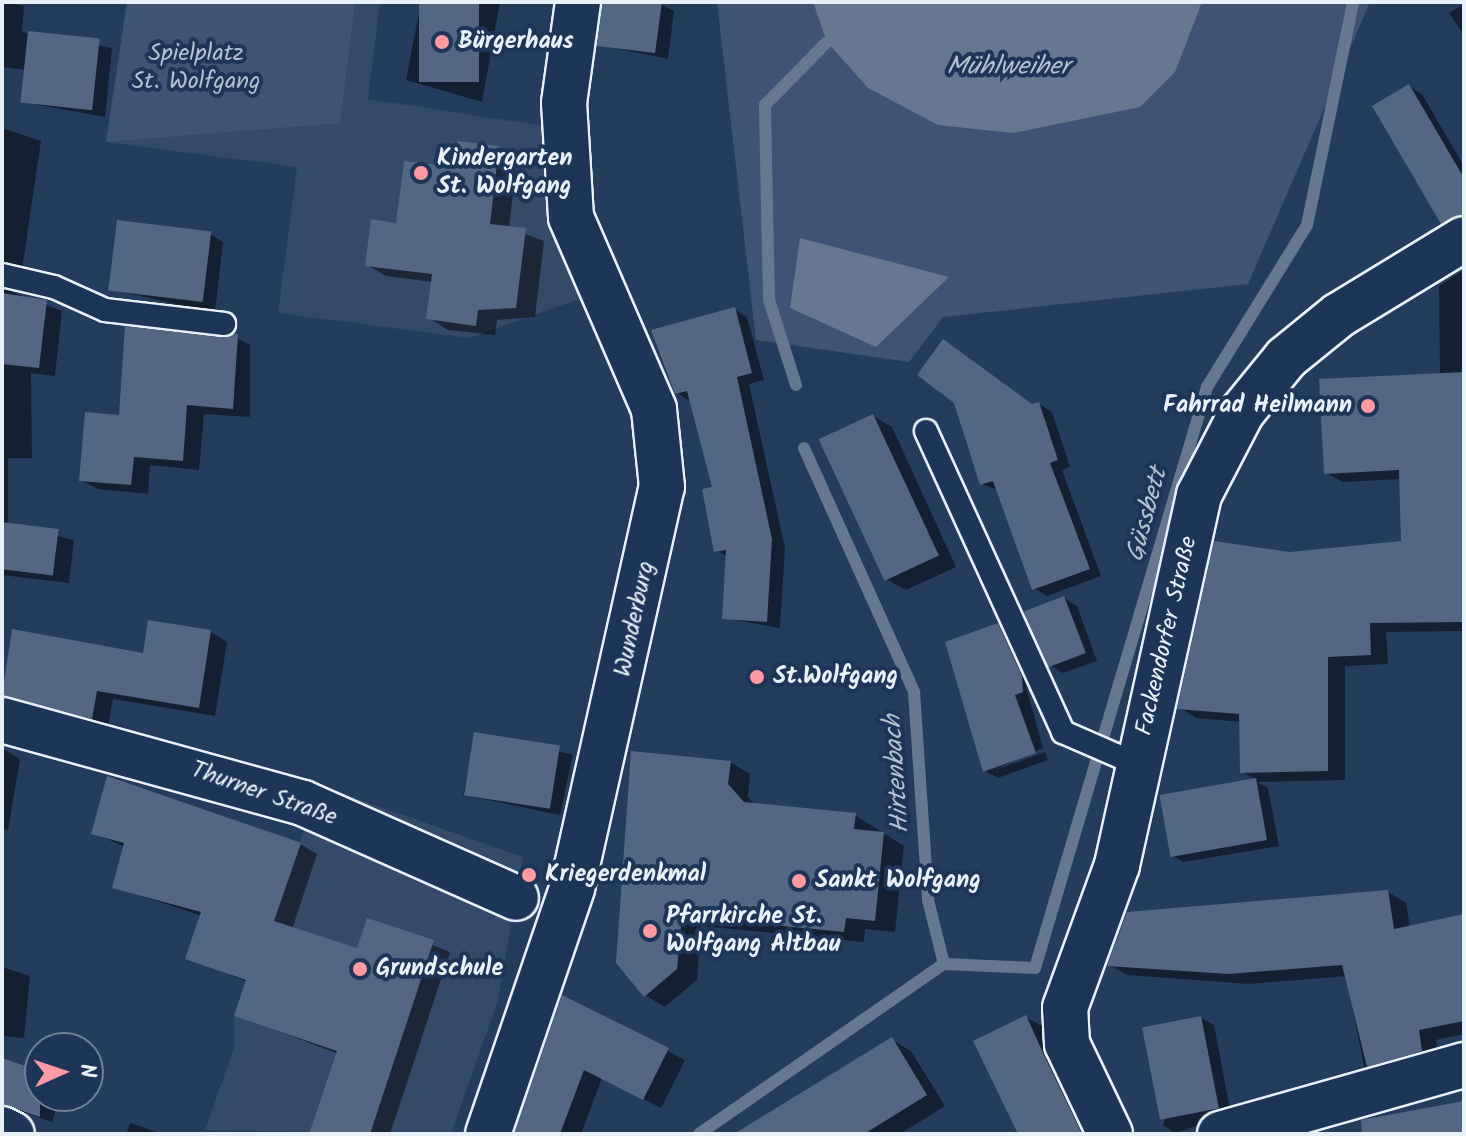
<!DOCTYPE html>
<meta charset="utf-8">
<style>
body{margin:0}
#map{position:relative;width:1466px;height:1136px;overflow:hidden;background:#253d5d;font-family:Kalam,sans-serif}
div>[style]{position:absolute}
.built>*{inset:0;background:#334a68}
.green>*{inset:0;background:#3e5472}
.water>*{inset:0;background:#657890}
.shadow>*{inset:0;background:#0007;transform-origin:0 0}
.stream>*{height:12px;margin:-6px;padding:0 6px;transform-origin:6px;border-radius:6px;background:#657890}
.building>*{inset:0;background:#536782;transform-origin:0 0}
.roads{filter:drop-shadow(2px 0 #e8f1f8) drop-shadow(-2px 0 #e8f1f8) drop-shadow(0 2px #e8f1f8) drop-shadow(0 -2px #e8f1f8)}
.service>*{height:22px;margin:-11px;padding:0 11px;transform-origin:11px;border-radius:11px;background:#1d3557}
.minor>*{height:44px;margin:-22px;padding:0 22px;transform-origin:22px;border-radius:22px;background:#1d3557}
.dots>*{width:22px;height:22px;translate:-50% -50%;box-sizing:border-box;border:4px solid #1d3557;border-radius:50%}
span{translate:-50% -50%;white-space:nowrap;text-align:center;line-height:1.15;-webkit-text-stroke:8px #1d3557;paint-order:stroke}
.poi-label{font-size:24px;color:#e8f1f8;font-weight:700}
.left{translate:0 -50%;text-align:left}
.right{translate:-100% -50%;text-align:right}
.park-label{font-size:24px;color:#b5c2d0}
.street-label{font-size:24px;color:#e8f1f8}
.water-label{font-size:26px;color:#b4c1ce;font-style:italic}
.frame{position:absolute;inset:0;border:4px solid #e8f1f8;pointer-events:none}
.north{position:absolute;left:24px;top:1032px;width:80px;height:80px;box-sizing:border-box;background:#1d3557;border:2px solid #6e8097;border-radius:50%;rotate:87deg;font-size:22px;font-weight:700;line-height:32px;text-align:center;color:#e8f1f8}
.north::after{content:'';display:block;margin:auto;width:28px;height:36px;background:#ff9aa2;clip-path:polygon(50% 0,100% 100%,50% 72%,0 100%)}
</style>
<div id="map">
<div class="built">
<div style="clip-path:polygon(127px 2px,380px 2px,368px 99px,551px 127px,546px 178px,585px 297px,469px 338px,278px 313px,297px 167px,106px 142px)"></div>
<div style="clip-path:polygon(318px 785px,523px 857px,498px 1000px,451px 1134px,205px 1130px,235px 1045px,234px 1016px,246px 980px,185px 959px,232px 819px,300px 842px)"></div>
</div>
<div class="green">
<div style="clip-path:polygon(127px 2px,355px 2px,340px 123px,106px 142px)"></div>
<div style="clip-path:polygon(717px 2px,1370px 2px,1248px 284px,943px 317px,909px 362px,756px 340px)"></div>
</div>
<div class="water">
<div style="clip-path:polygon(813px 2px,1202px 2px,1175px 72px,1140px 107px,1013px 133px,938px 125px,868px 88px,827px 42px)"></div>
<div style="clip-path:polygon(800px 238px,949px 277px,876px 347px,790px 308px)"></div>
</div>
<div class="shadow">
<div style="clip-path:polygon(2px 2px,24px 6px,22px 32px,112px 48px,105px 117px,22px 102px,26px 70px,2px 67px)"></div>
<div style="clip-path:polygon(421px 2px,500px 2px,482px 102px,406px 80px)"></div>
<div style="clip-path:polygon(604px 2px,656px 2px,674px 11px,668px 59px,599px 45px)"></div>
<div style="clip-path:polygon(1464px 4px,1464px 35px,1449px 13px)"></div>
<div style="clip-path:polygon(1409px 86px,1422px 94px,1464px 166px,1464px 226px,1455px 230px,1442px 222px)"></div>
<div style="clip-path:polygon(2px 128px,41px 141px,22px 270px,8px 273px,4px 289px,62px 311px,55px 376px,31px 373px,32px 458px,8px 458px,8px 525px,74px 540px,69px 583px,2px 575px)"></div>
<div style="clip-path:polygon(498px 148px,517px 159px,509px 228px,544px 241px,535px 317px,497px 320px,495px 335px,448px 330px,429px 318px,433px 282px,386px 276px,367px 265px,456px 169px)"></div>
<div style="clip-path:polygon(210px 234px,223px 242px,215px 313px,110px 289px)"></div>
<div style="clip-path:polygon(1464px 270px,1464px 631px,1386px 632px,1388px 664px,1345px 666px,1345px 780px,1257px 782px,1268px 788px,1279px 846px,1183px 862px,1170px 854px,1161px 795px,1257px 780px,1242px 772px,1241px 722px,1196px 718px,1180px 708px,1290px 554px,1403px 543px,1401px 479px,1343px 482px,1326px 473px,1440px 375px,1439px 286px)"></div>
<div style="clip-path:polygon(734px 309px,747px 317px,764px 380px,749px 384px,785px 548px,780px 628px,724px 618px,728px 557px,716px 550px,714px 488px,690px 401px,677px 393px)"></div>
<div style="clip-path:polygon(233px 336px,250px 345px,250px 417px,204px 414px,199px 470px,150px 465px,148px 494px,98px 489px,81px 480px,120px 417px)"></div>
<div style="clip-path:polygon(1039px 404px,1052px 412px,1070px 467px,1062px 470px,1101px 576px,1047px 596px,1034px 588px,998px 490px,982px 484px)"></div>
<div style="clip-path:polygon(873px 416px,892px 427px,956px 567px,906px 590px,886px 579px)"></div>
<div style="clip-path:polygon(1064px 598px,1077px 606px,1097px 661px,1063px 673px,1050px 665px)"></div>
<div style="clip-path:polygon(998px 625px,1011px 632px,1043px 748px,992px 771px,1045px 752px,1048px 760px,998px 778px,985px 771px)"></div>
<div style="clip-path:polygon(14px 631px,144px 655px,211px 632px,227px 642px,215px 716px,113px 699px,108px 727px,19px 704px,2px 695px)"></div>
<div style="left:476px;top:734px;width:99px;height:62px;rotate:12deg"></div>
<div style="clip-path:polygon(2px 748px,20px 759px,8px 830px,2px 829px)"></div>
<div style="clip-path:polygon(730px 762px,750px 774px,748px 797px,755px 805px,855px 815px,904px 846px,895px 932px,865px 929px,864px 942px,701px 926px,697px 980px,665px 1007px,645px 995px)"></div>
<div style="clip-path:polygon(94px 833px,300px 844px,317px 854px,292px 929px,358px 951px,368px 920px,450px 952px,390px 1134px,311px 1134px,338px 1054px,237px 1015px,248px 982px,188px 958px,202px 916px,114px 887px,125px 847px)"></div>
<div style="clip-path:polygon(1388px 892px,1406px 903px,1410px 927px,1464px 916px,1464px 1034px,1436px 1040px,1440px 1061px,1382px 1077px,1364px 1066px,1346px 976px,1249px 984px,1127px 975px,1109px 965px)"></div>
<div style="clip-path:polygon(2px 967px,30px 976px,24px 1038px,2px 1036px)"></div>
<div style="clip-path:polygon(563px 998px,685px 1060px,661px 1108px,602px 1078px,581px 1134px,517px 1134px)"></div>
<div style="clip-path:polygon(1026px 1017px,1042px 1026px,1093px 1134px,1011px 1134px,1019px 1130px)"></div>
<div style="clip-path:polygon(1201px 1018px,1214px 1025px,1231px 1115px,1175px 1133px,1163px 1125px)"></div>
<div style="clip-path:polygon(892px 1040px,911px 1051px,945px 1106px,900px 1134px,774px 1134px)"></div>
<div style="clip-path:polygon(2px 1060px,40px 1073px,40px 1096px,60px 1096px,52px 1122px,2px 1105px)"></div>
<div style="clip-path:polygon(130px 1123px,163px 1134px,126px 1134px)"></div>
</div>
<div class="stream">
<div style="left:796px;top:385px;width:89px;rotate:-107.6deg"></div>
<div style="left:769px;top:300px;width:195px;rotate:-91.2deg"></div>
<div style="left:765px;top:105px;width:88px;rotate:-45.5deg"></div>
<div style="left:804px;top:448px;width:268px;rotate:65.7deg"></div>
<div style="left:914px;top:692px;width:208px;rotate:86.1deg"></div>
<div style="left:928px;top:900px;width:66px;rotate:76deg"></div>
<div style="left:944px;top:964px;width:91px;rotate:2.5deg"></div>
<div style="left:1035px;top:968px;width:606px;rotate:-73.51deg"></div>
<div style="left:1207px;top:387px;width:190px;rotate:-58.3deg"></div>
<div style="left:1307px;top:225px;width:228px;rotate:-78.3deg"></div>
<div style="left:699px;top:1134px;width:298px;rotate:-34.8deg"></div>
</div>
<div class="building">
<div style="left:419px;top:2px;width:60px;height:80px"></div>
<div style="clip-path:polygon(602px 2px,662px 2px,655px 53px,597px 46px)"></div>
<div style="left:28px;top:31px;width:72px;height:72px;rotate:6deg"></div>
<div style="clip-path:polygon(1409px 84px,1464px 178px,1464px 214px,1441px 224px,1372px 106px)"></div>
<div style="clip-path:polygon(458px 141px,499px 146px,490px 224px,526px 228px,516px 308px,478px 310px,476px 326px,426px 319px,432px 274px,365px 266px,371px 219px,396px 223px,404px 161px,455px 167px)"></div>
<div style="left:117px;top:220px;width:95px;height:71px;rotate:7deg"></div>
<div style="clip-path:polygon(2px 293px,47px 300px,39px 368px,2px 364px)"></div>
<div style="clip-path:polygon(735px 307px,752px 373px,737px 377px,772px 539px,767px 622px,722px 619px,726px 550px,714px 552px,702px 489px,712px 487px,687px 391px,675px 394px,651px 330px)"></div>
<div style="clip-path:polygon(125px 326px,238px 334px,233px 409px,187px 405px,183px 461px,134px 457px,131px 485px,79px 481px,85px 412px,119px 415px)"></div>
<div style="clip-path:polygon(943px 339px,1032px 404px,1039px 402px,1058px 460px,1050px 463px,1090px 569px,1032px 590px,993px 481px,980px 485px,954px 403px,917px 375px)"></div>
<div style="clip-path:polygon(1464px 372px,1464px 622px,1370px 623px,1371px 655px,1328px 657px,1328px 771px,1240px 773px,1239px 714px,1177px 709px,1214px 541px,1290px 552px,1401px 541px,1399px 470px,1324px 474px,1319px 379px)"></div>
<div style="left:873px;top:414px;width:156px;height:60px;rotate:65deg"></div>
<div style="left:2px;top:522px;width:57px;height:47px;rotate:7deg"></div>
<div style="left:1064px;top:596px;width:61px;height:43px;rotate:69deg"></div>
<div style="clip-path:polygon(148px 620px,211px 630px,199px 708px,97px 691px,92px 719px,2px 696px,12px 629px,143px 653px)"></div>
<div style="clip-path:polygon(998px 623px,1022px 676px,1023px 692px,1015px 695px,1036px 753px,983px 772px,945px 642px)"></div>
<div style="left:474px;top:732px;width:87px;height:64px;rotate:9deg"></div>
<div style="clip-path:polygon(631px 751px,731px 761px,728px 784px,744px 802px,856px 813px,854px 829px,884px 832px,875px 921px,846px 918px,844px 932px,682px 916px,677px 969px,644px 997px,616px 963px)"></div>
<div style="clip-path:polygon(107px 776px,301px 843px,274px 921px,357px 948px,367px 918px,434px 940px,370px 1134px,309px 1134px,337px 1051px,234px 1016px,246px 980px,185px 959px,201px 912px,112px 888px,124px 843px,91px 834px)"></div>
<div style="left:1256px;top:778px;width:63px;height:98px;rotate:80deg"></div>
<div style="clip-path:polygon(1388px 890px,1394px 929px,1464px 914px,1464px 1021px,1419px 1030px,1422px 1051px,1367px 1067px,1342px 965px,1229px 974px,1107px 966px,1127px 912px)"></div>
<div style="clip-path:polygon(562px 995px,669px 1048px,643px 1100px,584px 1070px,560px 1134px,514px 1134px)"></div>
<div style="clip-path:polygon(1026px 1015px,1044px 1055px,1082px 1134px,1018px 1134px,973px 1041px)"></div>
<div style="left:1201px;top:1016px;width:94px;height:60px;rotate:79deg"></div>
<div style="clip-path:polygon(892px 1037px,927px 1095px,864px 1134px,734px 1134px)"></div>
<div style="clip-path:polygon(2px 1058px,40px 1071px,40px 1117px,2px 1104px)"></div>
<div style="clip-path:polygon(1464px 1101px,1464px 1134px,1362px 1134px,1361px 1120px)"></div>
</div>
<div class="roads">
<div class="service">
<div style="left:2px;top:275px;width:53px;rotate:13deg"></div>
<div style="left:54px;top:287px;width:56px;rotate:24.3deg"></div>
<div style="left:105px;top:310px;width:120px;rotate:6.7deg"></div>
<div style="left:926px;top:431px;width:331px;rotate:65.5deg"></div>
<div style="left:1063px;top:732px;width:83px;rotate:23.5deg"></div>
</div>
<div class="minor">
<div style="left:2px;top:720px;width:312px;rotate:15.4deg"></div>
<div style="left:303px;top:803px;width:233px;rotate:24deg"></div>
<div style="left:2px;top:1129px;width:11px;rotate:27deg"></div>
<div style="left:488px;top:1134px;width:260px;rotate:-71.1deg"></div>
<div style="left:572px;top:888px;width:411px;rotate:-77.4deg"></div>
<div style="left:662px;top:487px;width:78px;rotate:-95.9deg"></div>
<div style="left:654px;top:409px;width:209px;rotate:-113.4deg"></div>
<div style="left:571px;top:217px;width:114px;rotate:-93.5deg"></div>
<div style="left:564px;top:103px;width:102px;rotate:-82.1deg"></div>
<div style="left:1110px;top:1134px;width:100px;rotate:-115.5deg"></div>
<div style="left:1067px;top:1044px;width:36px;rotate:-93deg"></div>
<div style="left:1065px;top:1008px;width:152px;rotate:-70deg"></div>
<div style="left:1117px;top:865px;width:379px;rotate:-77.5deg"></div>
<div style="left:1199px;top:495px;width:93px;rotate:-62.6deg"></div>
<div style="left:1242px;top:412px;width:70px;rotate:-50.8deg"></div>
<div style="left:1286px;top:358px;width:68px;rotate:-39.1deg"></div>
<div style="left:1339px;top:315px;width:146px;rotate:-31.3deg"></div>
<div style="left:1220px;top:1134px;width:254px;rotate:-15.8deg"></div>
</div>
</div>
<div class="dots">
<div style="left:442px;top:42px;background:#ff9aa2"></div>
<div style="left:421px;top:173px;background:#ff9aa2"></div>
<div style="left:1368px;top:406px;background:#ff9aa2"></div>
<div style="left:757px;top:677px;background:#ff9aa2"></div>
<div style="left:529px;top:875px;background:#ff9aa2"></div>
<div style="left:799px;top:881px;background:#ff9aa2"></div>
<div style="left:650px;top:931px;background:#ff9aa2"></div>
<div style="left:360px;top:969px;background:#ff9aa2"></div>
</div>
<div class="poi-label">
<span class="left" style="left:458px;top:42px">Bürgerhaus</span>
<span class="left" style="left:437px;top:173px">Kindergarten<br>St. Wolfgang</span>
<span class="right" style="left:1352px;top:406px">Fahrrad Heilmann</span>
<span class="left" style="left:773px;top:677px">St.Wolfgang</span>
<span class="left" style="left:545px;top:875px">Kriegerdenkmal</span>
<span class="left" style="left:815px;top:881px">Sankt Wolfgang</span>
<span class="left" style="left:666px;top:931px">Pfarrkirche St.<br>Wolfgang Altbau</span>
<span class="left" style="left:376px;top:969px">Grundschule</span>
</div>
<div class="park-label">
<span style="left:196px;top:68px">Spielplatz<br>St. Wolfgang</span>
</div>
<div class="street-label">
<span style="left:635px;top:619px;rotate:-78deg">Wunderburg</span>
<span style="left:1167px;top:636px;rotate:-77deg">Fackendorfer Straße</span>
<span style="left:264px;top:794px;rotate:19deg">Thurner Straße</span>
</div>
<div class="water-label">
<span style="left:1008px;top:68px">Mühlweiher</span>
<span style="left:1148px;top:515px;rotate:-75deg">Güssbett</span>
<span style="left:898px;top:774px;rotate:-94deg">Hirtenbach</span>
</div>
<div class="frame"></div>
<div class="north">N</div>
</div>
